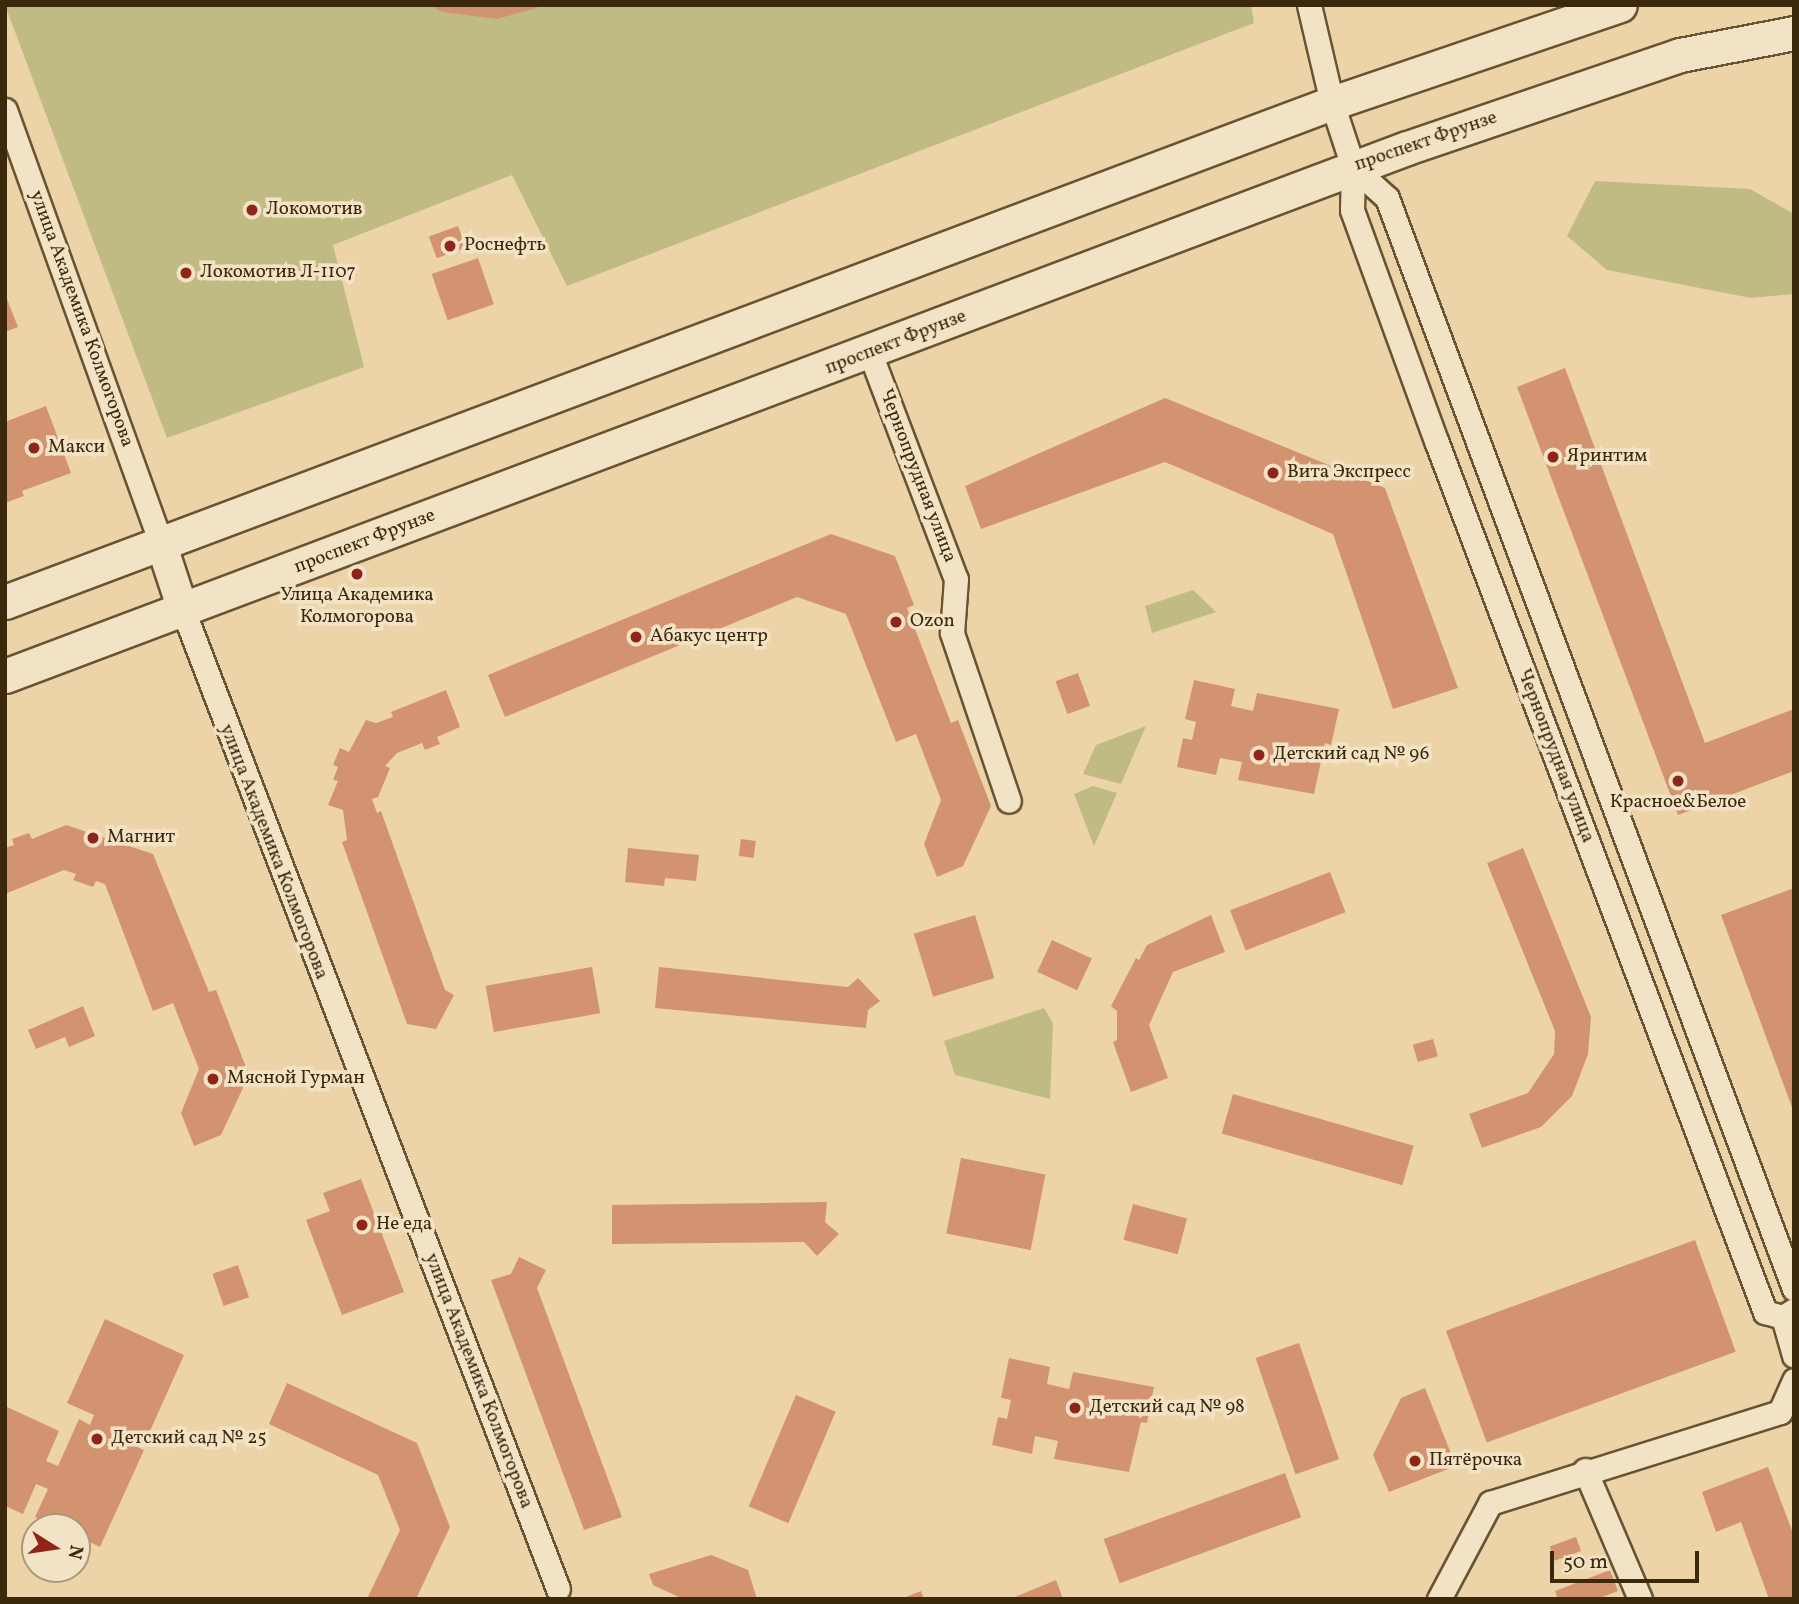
<!DOCTYPE html>
<meta charset="utf-8">
<style>
body{margin:0}
#map{position:relative;width:1799px;height:1604px;overflow:hidden;background:#edd4a8;font-family:Vollkorn,serif}
div>[style]{position:absolute}
.green>*{inset:0;background:#bfbb83}
.building>*{inset:0;background:#d39371;transform-origin:0 0}
.roads{filter:drop-shadow(2px 0 #685332) drop-shadow(-2px 0 #685332) drop-shadow(0 2px #685332) drop-shadow(0 -2px #685332)}
.minor>*{height:23px;margin:-11.5px;padding:0 11.5px;transform-origin:11.5px;border-radius:11.5px;background:#f3e3c6}
.tertiary>*{height:30px;margin:-15px;padding:0 15px;transform-origin:15px;border-radius:15px;background:#f3e3c6}
.secondary>*{height:33px;margin:-16.5px;padding:0 16.5px;transform-origin:16.5px;border-radius:16.5px;background:#f3e3c6}
.dots>*{width:19px;height:19px;translate:-50% -50%;box-sizing:border-box;border:4px solid #f3e3c6;border-radius:50%}
span{translate:-50% -50%;white-space:nowrap;text-align:center;line-height:1.15;-webkit-text-stroke:7px #f3e3c6;paint-order:stroke}
.street-label{font-size:19px;color:#3c280a}
.poi-label{font-size:19px;color:#3c280a}
.left{translate:0 -50%;text-align:left}
.frame{position:absolute;inset:0;border:7px solid #3c280a;pointer-events:none}
.north{position:absolute;left:21px;top:1513px;width:70px;height:70px;box-sizing:border-box;background:#f3e3c6;border:2px solid #aa987b;border-radius:50%;rotate:102deg;font-size:19px;font-weight:700;line-height:28px;text-align:center;color:#3c280a}
.north::after{content:'';display:block;margin:auto;width:24px;height:32px;background:#8f2418;clip-path:polygon(50% 0,100% 100%,50% 72%,0 100%)}
.scale{position:absolute;left:1550px;top:1551px;width:149px;height:32px;box-sizing:border-box;border:4px solid #3c280a;border-top:0;padding-left:9px;font-size:21px;line-height:24px;white-space:nowrap;color:#3c280a;-webkit-text-stroke:5px #f3e3c6;paint-order:stroke}
</style>
<div id="map">
<div class="green">
<div style="clip-path:polygon(5px 5px,1251px 5px,1254px 23px,567px 286px,512px 175px,333px 245px,364px 367px,167px 438px)"></div>
<div style="clip-path:polygon(1595px 181px,1750px 189px,1794px 214px,1794px 294px,1751px 298px,1607px 270px,1567px 236px)"></div>
<div style="clip-path:polygon(1193px 590px,1216px 612px,1152px 633px,1145px 606px)"></div>
<div style="clip-path:polygon(1146px 726px,1121px 784px,1083px 774px,1096px 745px)"></div>
<div style="clip-path:polygon(1093px 786px,1117px 793px,1094px 846px,1074px 794px)"></div>
<div style="clip-path:polygon(1044px 1008px,1053px 1023px,1050px 1099px,955px 1075px,944px 1041px)"></div>
</div>
<div class="building">
<div style="clip-path:polygon(430px 5px,543px 5px,543px 6px,497px 19px,442px 12px)"></div>
<div style="left:458px;top:226px;width:23px;height:31px;rotate:70deg"></div>
<div style="left:478px;top:258px;width:49px;height:49px;rotate:71deg"></div>
<div style="clip-path:polygon(5px 294px,18px 327px,5px 332px)"></div>
<div style="clip-path:polygon(1565px 368px,1705px 743px,1794px 709px,1794px 771px,1678px 815px,1517px 387px)"></div>
<div style="clip-path:polygon(1165px 398px,1385px 488px,1458px 688px,1393px 709px,1333px 534px,1165px 462px,981px 529px,965px 486px)"></div>
<div style="clip-path:polygon(46px 406px,71px 473px,22px 491px,24px 496px,5px 503px,5px 422px)"></div>
<div style="clip-path:polygon(831px 534px,895px 556px,914px 605px,907px 608px,951px 723px,958px 720px,991px 806px,963px 866px,937px 877px,924px 844px,941px 800px,916px 734px,896px 742px,846px 614px,797px 597px,505px 717px,488px 675px)"></div>
<div style="left:1078px;top:673px;width:35px;height:24px;rotate:70deg"></div>
<div style="clip-path:polygon(1194px 680px,1235px 689px,1231px 706px,1253px 711px,1257px 693px,1339px 709px,1331px 745px,1325px 743px,1314px 794px,1238px 780px,1242px 762px,1220px 758px,1216px 775px,1177px 767px,1183px 738px,1192px 740px,1196px 722px,1185px 719px)"></div>
<div style="clip-path:polygon(446px 690px,460px 727px,437px 737px,440px 744px,425px 750px,422px 743px,397px 753px,385px 766px,390px 768px,378px 797px,372px 799px,377px 813px,381px 811px,445px 990px,454px 995px,436px 1029px,407px 1024px,342px 842px,347px 840px,343px 810px,328px 805px,338px 781px,333px 780px,338px 767px,333px 765px,340px 748px,349px 752px,366px 720px,376px 723px,393px 717px,391px 712px)"></div>
<div style="clip-path:polygon(66px 825px,153px 854px,209px 992px,216px 990px,249px 1075px,221px 1135px,194px 1146px,181px 1113px,199px 1069px,173px 1003px,153px 1011px,105px 884px,96px 881px,93px 887px,73px 880px,76px 874px,64px 870px,5px 894px,5px 848px,14px 845px,12px 839px,29px 833px,32px 839px)"></div>
<div style="left:741px;top:839px;width:15px;height:17px;rotate:8deg"></div>
<div style="clip-path:polygon(628px 848px,699px 855px,696px 881px,665px 878px,664px 886px,625px 882px)"></div>
<div style="clip-path:polygon(1523px 848px,1591px 1017px,1588px 1054px,1572px 1096px,1541px 1127px,1482px 1148px,1469px 1114px,1528px 1093px,1554px 1054px,1555px 1031px,1487px 863px)"></div>
<div style="left:1330px;top:872px;width:43px;height:107px;rotate:69deg"></div>
<div style="clip-path:polygon(1794px 888px,1794px 1110px,1793px 1110px,1721px 915px)"></div>
<div style="left:975px;top:915px;width:66px;height:64px;rotate:73deg"></div>
<div style="clip-path:polygon(1211px 915px,1225px 952px,1173px 972px,1149px 1025px,1168px 1078px,1131px 1092px,1113px 1042px,1117px 1040px,1117px 1011px,1111px 1006px,1136px 958px,1139px 960px,1147px 945px)"></div>
<div style="left:1052px;top:940px;width:44px;height:35px;rotate:25deg"></div>
<div style="left:592px;top:967px;width:47px;height:108px;rotate:80deg"></div>
<div style="clip-path:polygon(659px 967px,848px 987px,858px 978px,880px 1001px,868px 1010px,866px 1028px,655px 1008px)"></div>
<div style="clip-path:polygon(83px 1006px,95px 1036px,69px 1047px,65px 1037px,36px 1049px,28px 1030px)"></div>
<div style="left:1433px;top:1039px;width:18px;height:21px;rotate:74deg"></div>
<div style="left:1233px;top:1094px;width:188px;height:41px;rotate:16deg"></div>
<div style="left:961px;top:1158px;width:86px;height:77px;rotate:11deg"></div>
<div style="clip-path:polygon(361px 1179px,404px 1292px,342px 1315px,306px 1220px,330px 1211px,323px 1193px)"></div>
<div style="clip-path:polygon(827px 1202px,825px 1222px,839px 1234px,817px 1256px,804px 1242px,612px 1244px,612px 1205px)"></div>
<div style="left:1133px;top:1204px;width:56px;height:37px;rotate:15deg"></div>
<div style="left:1695px;top:1240px;width:119px;height:265px;rotate:70deg"></div>
<div style="clip-path:polygon(519px 1257px,546px 1270px,537px 1288px,622px 1517px,584px 1530px,491px 1280px,511px 1274px)"></div>
<div style="left:238px;top:1265px;width:34px;height:27px;rotate:71deg"></div>
<div style="clip-path:polygon(105px 1319px,184px 1355px,146px 1440px,120px 1428px,116px 1437px,144px 1450px,100px 1547px,77px 1536px,77px 1527px,56px 1527px,35px 1517px,48px 1489px,36px 1484px,23px 1514px,5px 1506px,5px 1406px,59px 1431px,46px 1461px,58px 1466px,79px 1419px,90px 1425px,94px 1415px,67px 1403px)"></div>
<div style="left:1299px;top:1343px;width:123px;height:46px;rotate:71deg"></div>
<div style="clip-path:polygon(1009px 1358px,1050px 1367px,1047px 1384px,1069px 1389px,1073px 1372px,1154px 1387px,1147px 1423px,1141px 1422px,1129px 1472px,1054px 1459px,1058px 1441px,1035px 1436px,1032px 1454px,992px 1445px,998px 1417px,1007px 1419px,1011px 1400px,1001px 1398px)"></div>
<div style="clip-path:polygon(287px 1383px,417px 1443px,450px 1527px,416px 1599px,367px 1599px,400px 1530px,378px 1475px,269px 1424px)"></div>
<div style="clip-path:polygon(1425px 1388px,1456px 1466px,1389px 1492px,1373px 1455px,1401px 1398px)"></div>
<div style="left:796px;top:1395px;width:43px;height:121px;rotate:23deg"></div>
<div style="clip-path:polygon(1768px 1467px,1794px 1536px,1794px 1599px,1769px 1599px,1741px 1522px,1716px 1532px,1702px 1492px)"></div>
<div style="left:1285px;top:1473px;width:47px;height:193px;rotate:70deg"></div>
<div style="left:1576px;top:1537px;width:15px;height:28px;rotate:70deg"></div>
<div style="clip-path:polygon(711px 1555px,748px 1570px,757px 1599px,683px 1599px,653px 1585px,649px 1574px)"></div>
<div style="clip-path:polygon(1610px 1570px,1618px 1591px,1597px 1599px,1558px 1599px,1555px 1591px)"></div>
<div style="clip-path:polygon(1056px 1580px,1063px 1599px,1010px 1599px)"></div>
<div style="clip-path:polygon(921px 1591px,924px 1599px,901px 1599px)"></div>
</div>
<div class="roads">
<div class="minor">
<div style="left:1309px;top:5px;width:101px;rotate:76.8deg"></div>
<div style="left:1332px;top:103px;width:67px;rotate:71.8deg"></div>
<div style="left:1353px;top:167px;width:43px;rotate:91.3deg"></div>
<div style="left:1352px;top:210px;width:248px;rotate:70deg"></div>
<div style="left:1437px;top:443px;width:929px;rotate:69.32deg"></div>
<div style="left:1765px;top:1312px;width:19px;rotate:16deg"></div>
<div style="left:1783px;top:1317px;width:13px;rotate:-32deg"></div>
<div style="left:5px;top:110px;width:460px;rotate:70.2deg"></div>
<div style="left:1353px;top:167px;width:46px;rotate:42.4deg"></div>
<div style="left:1387px;top:198px;width:1164px;rotate:69.54deg"></div>
<div style="left:870px;top:353px;width:242px;rotate:69.2deg"></div>
<div style="left:956px;top:579px;width:54px;rotate:94.2deg"></div>
<div style="left:952px;top:633px;width:177px;rotate:71.3deg"></div>
<div style="left:183px;top:610px;width:1048px;rotate:69.04deg"></div>
<div style="left:1783px;top:1317px;width:40px;rotate:74deg"></div>
<div style="left:1585px;top:1470px;width:140px;rotate:66.9deg"></div>
<div style="left:1439px;top:1599px;width:109px;rotate:-62deg"></div>
<div style="left:1490px;top:1503px;width:304px;rotate:-17.4deg"></div>
<div style="left:1780px;top:1412px;width:35px;rotate:-66deg"></div>
</div>
<div class="tertiary">
<div style="left:161px;top:543px;width:71px;rotate:71.8deg"></div>
</div>
<div class="secondary">
<div style="left:5px;top:602px;width:1418px;rotate:-20.61deg"></div>
<div style="left:1332px;top:103px;width:304px;rotate:-18.8deg"></div>
<div style="left:5px;top:676px;width:1498px;rotate:-20.64deg"></div>
<div style="left:1407px;top:148px;width:288px;rotate:-18.8deg"></div>
<div style="left:1680px;top:55px;width:116px;rotate:-10.9deg"></div>
</div>
</div>
<div class="dots">
<div style="left:252px;top:210px;background:#8f2418"></div>
<div style="left:450px;top:246px;background:#8f2418"></div>
<div style="left:186px;top:273px;background:#8f2418"></div>
<div style="left:34px;top:448px;background:#8f2418"></div>
<div style="left:1553px;top:457px;background:#8f2418"></div>
<div style="left:1273px;top:473px;background:#8f2418"></div>
<div style="left:357px;top:574px;background:#8f2418"></div>
<div style="left:896px;top:622px;background:#8f2418"></div>
<div style="left:636px;top:637px;background:#8f2418"></div>
<div style="left:1259px;top:755px;background:#8f2418"></div>
<div style="left:1678px;top:781px;background:#8f2418"></div>
<div style="left:93px;top:838px;background:#8f2418"></div>
<div style="left:213px;top:1079px;background:#8f2418"></div>
<div style="left:362px;top:1225px;background:#8f2418"></div>
<div style="left:1075px;top:1408px;background:#8f2418"></div>
<div style="left:97px;top:1439px;background:#8f2418"></div>
<div style="left:1415px;top:1461px;background:#8f2418"></div>
</div>
<div class="street-label">
<span style="left:1426px;top:142px;rotate:-19deg">проспект Фрунзе</span>
<span style="left:81px;top:319px;rotate:70deg">улица Академика Колмогорова</span>
<span style="left:896px;top:343px;rotate:-21deg">проспект Фрунзе</span>
<span style="left:917px;top:476px;rotate:69deg">Чернопрудная улица</span>
<span style="left:365px;top:542px;rotate:-21deg">проспект Фрунзе</span>
<span style="left:1555px;top:756px;rotate:69deg">Чернопрудная улица</span>
<span style="left:273px;top:852px;rotate:69deg">улица Академика Колмогорова</span>
<span style="left:478px;top:1381px;rotate:69deg">улица Академика Колмогорова</span>
</div>
<div class="poi-label">
<span class="left" style="left:266px;top:210px">Локомотив</span>
<span class="left" style="left:464px;top:246px">Роснефть</span>
<span class="left" style="left:200px;top:273px">Локомотив Л-1107</span>
<span class="left" style="left:48px;top:448px">Макси</span>
<span class="left" style="left:1567px;top:457px">Яринтим</span>
<span class="left" style="left:1287px;top:473px">Вита Экспресс</span>
<span style="left:357px;top:607px">Улица Академика<br>Колмогорова</span>
<span class="left" style="left:910px;top:622px">Ozon</span>
<span class="left" style="left:650px;top:637px">Абакус центр</span>
<span class="left" style="left:1273px;top:755px">Детский сад № 96</span>
<span style="left:1678px;top:803px">Красное&amp;Белое</span>
<span class="left" style="left:107px;top:838px">Магнит</span>
<span class="left" style="left:227px;top:1079px">Мясной Гурман</span>
<span class="left" style="left:376px;top:1225px">Не еда</span>
<span class="left" style="left:1089px;top:1408px">Детский сад № 98</span>
<span class="left" style="left:111px;top:1439px">Детский сад № 25</span>
<span class="left" style="left:1429px;top:1461px">Пятёрочка</span>
</div>
<div class="frame"></div>
<div class="north">N</div>
<div class="scale">50 m</div>
</div>
